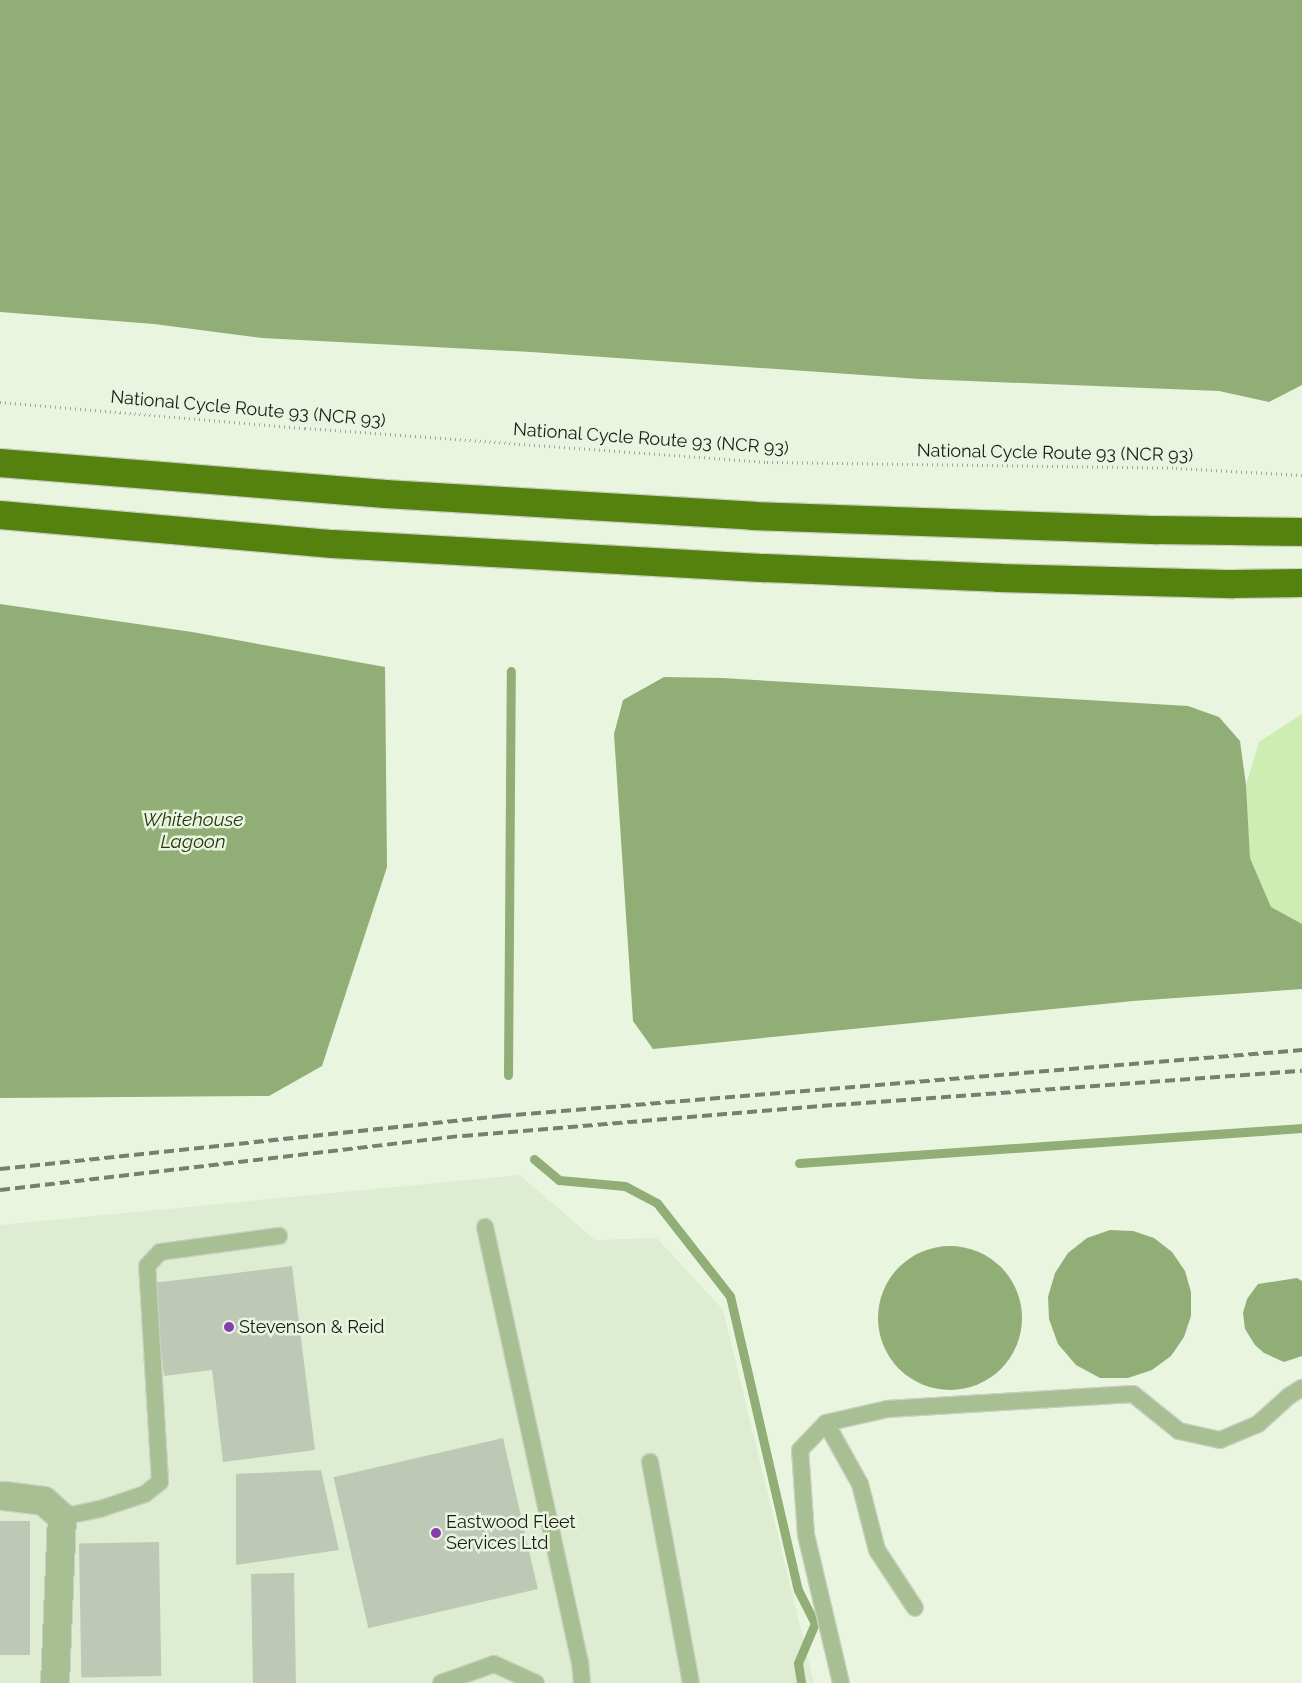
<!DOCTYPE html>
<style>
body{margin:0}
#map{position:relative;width:1302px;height:1683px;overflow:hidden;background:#eaf5e0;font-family:Raleway,sans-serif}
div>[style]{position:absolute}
.built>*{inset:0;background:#deedd1}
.green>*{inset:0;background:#ceedb2}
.water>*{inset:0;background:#91ae76}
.round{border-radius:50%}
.stream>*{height:9px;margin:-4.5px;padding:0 4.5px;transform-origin:4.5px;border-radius:4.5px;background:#91ae76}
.building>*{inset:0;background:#bec9b5;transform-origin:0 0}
.path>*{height:3px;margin-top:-1.5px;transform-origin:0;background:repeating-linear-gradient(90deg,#9da596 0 1px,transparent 0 5px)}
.roads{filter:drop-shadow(1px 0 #c8d2c0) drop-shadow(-1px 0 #c8d2c0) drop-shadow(0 1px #c8d2c0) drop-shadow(0 -1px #c8d2c0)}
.lane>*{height:16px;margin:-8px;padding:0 8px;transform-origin:8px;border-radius:8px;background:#a8bf93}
.street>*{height:28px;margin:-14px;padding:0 14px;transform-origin:14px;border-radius:14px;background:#a8bf93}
.highway>*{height:28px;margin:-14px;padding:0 14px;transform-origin:14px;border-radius:14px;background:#55820f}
.rail>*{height:4px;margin-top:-2px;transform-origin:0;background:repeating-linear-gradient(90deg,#787f71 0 10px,transparent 0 15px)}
.dots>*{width:14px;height:14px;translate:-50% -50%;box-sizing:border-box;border:2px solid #eaf5e0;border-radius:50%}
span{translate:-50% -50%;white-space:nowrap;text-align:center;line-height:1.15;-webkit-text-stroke:5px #eaf5e0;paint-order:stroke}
.street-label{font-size:18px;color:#181c15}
.poi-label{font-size:18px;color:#181c15}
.left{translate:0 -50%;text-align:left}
.water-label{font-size:19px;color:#25370e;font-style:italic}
</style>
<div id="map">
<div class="built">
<div style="clip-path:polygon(520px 1175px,595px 1240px,657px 1238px,723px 1310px,814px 1683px,0 1683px,0 1225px)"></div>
</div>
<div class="green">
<div style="clip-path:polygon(1302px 714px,1302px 928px,1271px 907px,1250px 858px,1246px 785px,1259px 742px)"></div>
</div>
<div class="water">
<div style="clip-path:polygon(0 0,1302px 0,1302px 385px,1269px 402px,1219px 391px,920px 379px,531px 352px,262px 338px,154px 324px,0 312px)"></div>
<div style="clip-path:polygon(0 604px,192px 632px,385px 667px,387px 867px,322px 1066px,269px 1096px,0 1098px)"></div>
<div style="clip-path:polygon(664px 677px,722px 678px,1188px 706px,1219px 717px,1240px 741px,1246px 785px,1250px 858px,1271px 907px,1302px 924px,1302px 989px,1133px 1001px,653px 1049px,633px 1021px,614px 734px,623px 700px)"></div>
<div style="clip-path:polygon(1110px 1230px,1133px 1231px,1154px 1238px,1172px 1252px,1185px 1271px,1191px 1292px,1191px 1316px,1184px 1337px,1171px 1356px,1152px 1370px,1128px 1378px,1100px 1378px,1076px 1365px,1058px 1344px,1049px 1319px,1048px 1297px,1055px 1273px,1068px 1253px,1087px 1238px)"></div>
<div class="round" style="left:878px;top:1246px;width:144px;height:144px"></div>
<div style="clip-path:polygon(1297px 1278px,1302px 1281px,1302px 1356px,1284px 1362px,1264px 1353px,1255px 1345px,1245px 1329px,1243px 1313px,1247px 1299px,1258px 1284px)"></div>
</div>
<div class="stream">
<div style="left:508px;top:1075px;width:404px;rotate:-89.6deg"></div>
<div style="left:534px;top:1159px;width:33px;rotate:40deg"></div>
<div style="left:559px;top:1180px;width:66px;rotate:5.2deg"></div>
<div style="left:625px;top:1186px;width:36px;rotate:28deg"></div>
<div style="left:657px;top:1203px;width:118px;rotate:51.9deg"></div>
<div style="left:730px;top:1296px;width:302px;rotate:77deg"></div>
<div style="left:798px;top:1590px;width:37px;rotate:63deg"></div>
<div style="left:815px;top:1623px;width:43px;rotate:113deg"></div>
<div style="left:798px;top:1663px;width:20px;rotate:81deg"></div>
<div style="left:799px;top:1163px;width:504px;rotate:-3.98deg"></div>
</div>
<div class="building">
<div style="clip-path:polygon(292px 1266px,315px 1450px,223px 1462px,212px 1370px,164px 1376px,153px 1283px)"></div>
<div style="left:503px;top:1438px;width:155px;height:174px;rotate:77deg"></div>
<div style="clip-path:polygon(321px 1470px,339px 1550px,236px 1565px,236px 1474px)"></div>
<div style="left:0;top:1521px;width:30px;height:134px"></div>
<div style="left:159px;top:1542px;width:134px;height:80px;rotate:89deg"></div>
<div style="left:294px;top:1573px;width:110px;height:43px;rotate:89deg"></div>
</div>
<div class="path">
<div style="left:0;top:402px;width:306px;rotate:4.9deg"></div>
<div style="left:305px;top:428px;width:463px;rotate:4.2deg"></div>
<div style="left:767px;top:462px;width:409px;rotate:0.8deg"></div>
<div style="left:1176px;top:468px;width:126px;rotate:3.2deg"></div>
</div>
<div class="roads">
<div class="lane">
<div style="left:485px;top:1227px;width:444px;rotate:77.7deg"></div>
<div style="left:580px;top:1661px;width:22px;rotate:85deg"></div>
<div style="left:826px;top:1423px;width:70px;rotate:60.9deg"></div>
<div style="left:860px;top:1484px;width:68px;rotate:75.6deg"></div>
<div style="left:877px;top:1550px;width:69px;rotate:56.8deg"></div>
<div style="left:650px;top:1462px;width:225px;rotate:79.5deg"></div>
<div style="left:62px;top:1517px;width:39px;rotate:-12deg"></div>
<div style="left:100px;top:1509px;width:47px;rotate:-18.4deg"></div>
<div style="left:145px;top:1494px;width:19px;rotate:-39deg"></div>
<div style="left:160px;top:1482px;width:216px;rotate:-93.4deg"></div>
<div style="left:147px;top:1266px;width:19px;rotate:-47deg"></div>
<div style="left:160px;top:1252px;width:120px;rotate:-7.7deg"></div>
<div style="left:441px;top:1683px;width:56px;rotate:-19.7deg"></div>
<div style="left:494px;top:1664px;width:46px;rotate:24.3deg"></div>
<div style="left:841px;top:1683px;width:152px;rotate:-103.3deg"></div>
<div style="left:806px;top:1535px;width:85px;rotate:-94deg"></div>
<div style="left:800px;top:1450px;width:37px;rotate:-46deg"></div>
<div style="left:826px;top:1423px;width:63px;rotate:-12.9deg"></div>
<div style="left:887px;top:1409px;width:246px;rotate:-3.5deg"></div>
<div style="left:1133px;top:1394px;width:59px;rotate:38.8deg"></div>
<div style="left:1179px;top:1431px;width:42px;rotate:12.4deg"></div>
<div style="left:1220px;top:1440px;width:41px;rotate:-22.8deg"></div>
<div style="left:1258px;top:1424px;width:42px;rotate:-42.1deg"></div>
<div style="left:1289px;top:1396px;width:15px;rotate:-32deg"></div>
</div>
<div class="street">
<div style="left:4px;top:1496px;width:40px;rotate:7.1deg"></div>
<div style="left:44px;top:1501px;width:24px;rotate:42deg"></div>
<div style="left:62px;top:1517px;width:166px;rotate:92.4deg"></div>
</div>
<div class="highway">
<div style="left:0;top:463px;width:387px;rotate:4.6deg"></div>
<div style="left:386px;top:494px;width:367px;rotate:3.4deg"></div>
<div style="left:752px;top:516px;width:406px;rotate:2deg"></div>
<div style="left:1158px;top:530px;width:144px;rotate:0.8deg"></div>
<div style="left:0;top:515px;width:334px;rotate:5deg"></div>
<div style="left:333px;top:544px;width:433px;rotate:3.2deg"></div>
<div style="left:765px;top:568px;width:234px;rotate:2.4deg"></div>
<div style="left:999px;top:578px;width:235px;rotate:1.5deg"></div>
<div style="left:1234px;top:584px;width:68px;rotate:-0.8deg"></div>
</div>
</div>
<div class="rail">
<div style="left:0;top:1169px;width:504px;rotate:-6.04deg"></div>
<div style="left:501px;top:1116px;width:804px;rotate:-4.71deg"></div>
<div style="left:0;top:1190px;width:466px;rotate:-6.7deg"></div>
<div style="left:463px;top:1136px;width:374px;rotate:-4.8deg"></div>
<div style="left:836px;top:1105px;width:467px;rotate:-4.2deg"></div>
</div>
<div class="dots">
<div style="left:229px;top:1327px;background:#853eb0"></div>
<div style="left:436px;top:1533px;background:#853eb0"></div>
</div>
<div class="street-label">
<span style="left:248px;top:409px;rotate:5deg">National Cycle Route 93 (NCR 93)</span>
<span style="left:651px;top:439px;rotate:4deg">National Cycle Route 93 (NCR 93)</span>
<span style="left:1055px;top:453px;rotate:1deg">National Cycle Route 93 (NCR 93)</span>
</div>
<div class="poi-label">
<span class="left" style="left:239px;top:1327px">Stevenson &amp; Reid</span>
<span class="left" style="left:446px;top:1533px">Eastwood Fleet<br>Services Ltd</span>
</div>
<div class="water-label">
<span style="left:193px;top:831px">Whitehouse<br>Lagoon</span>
</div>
</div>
